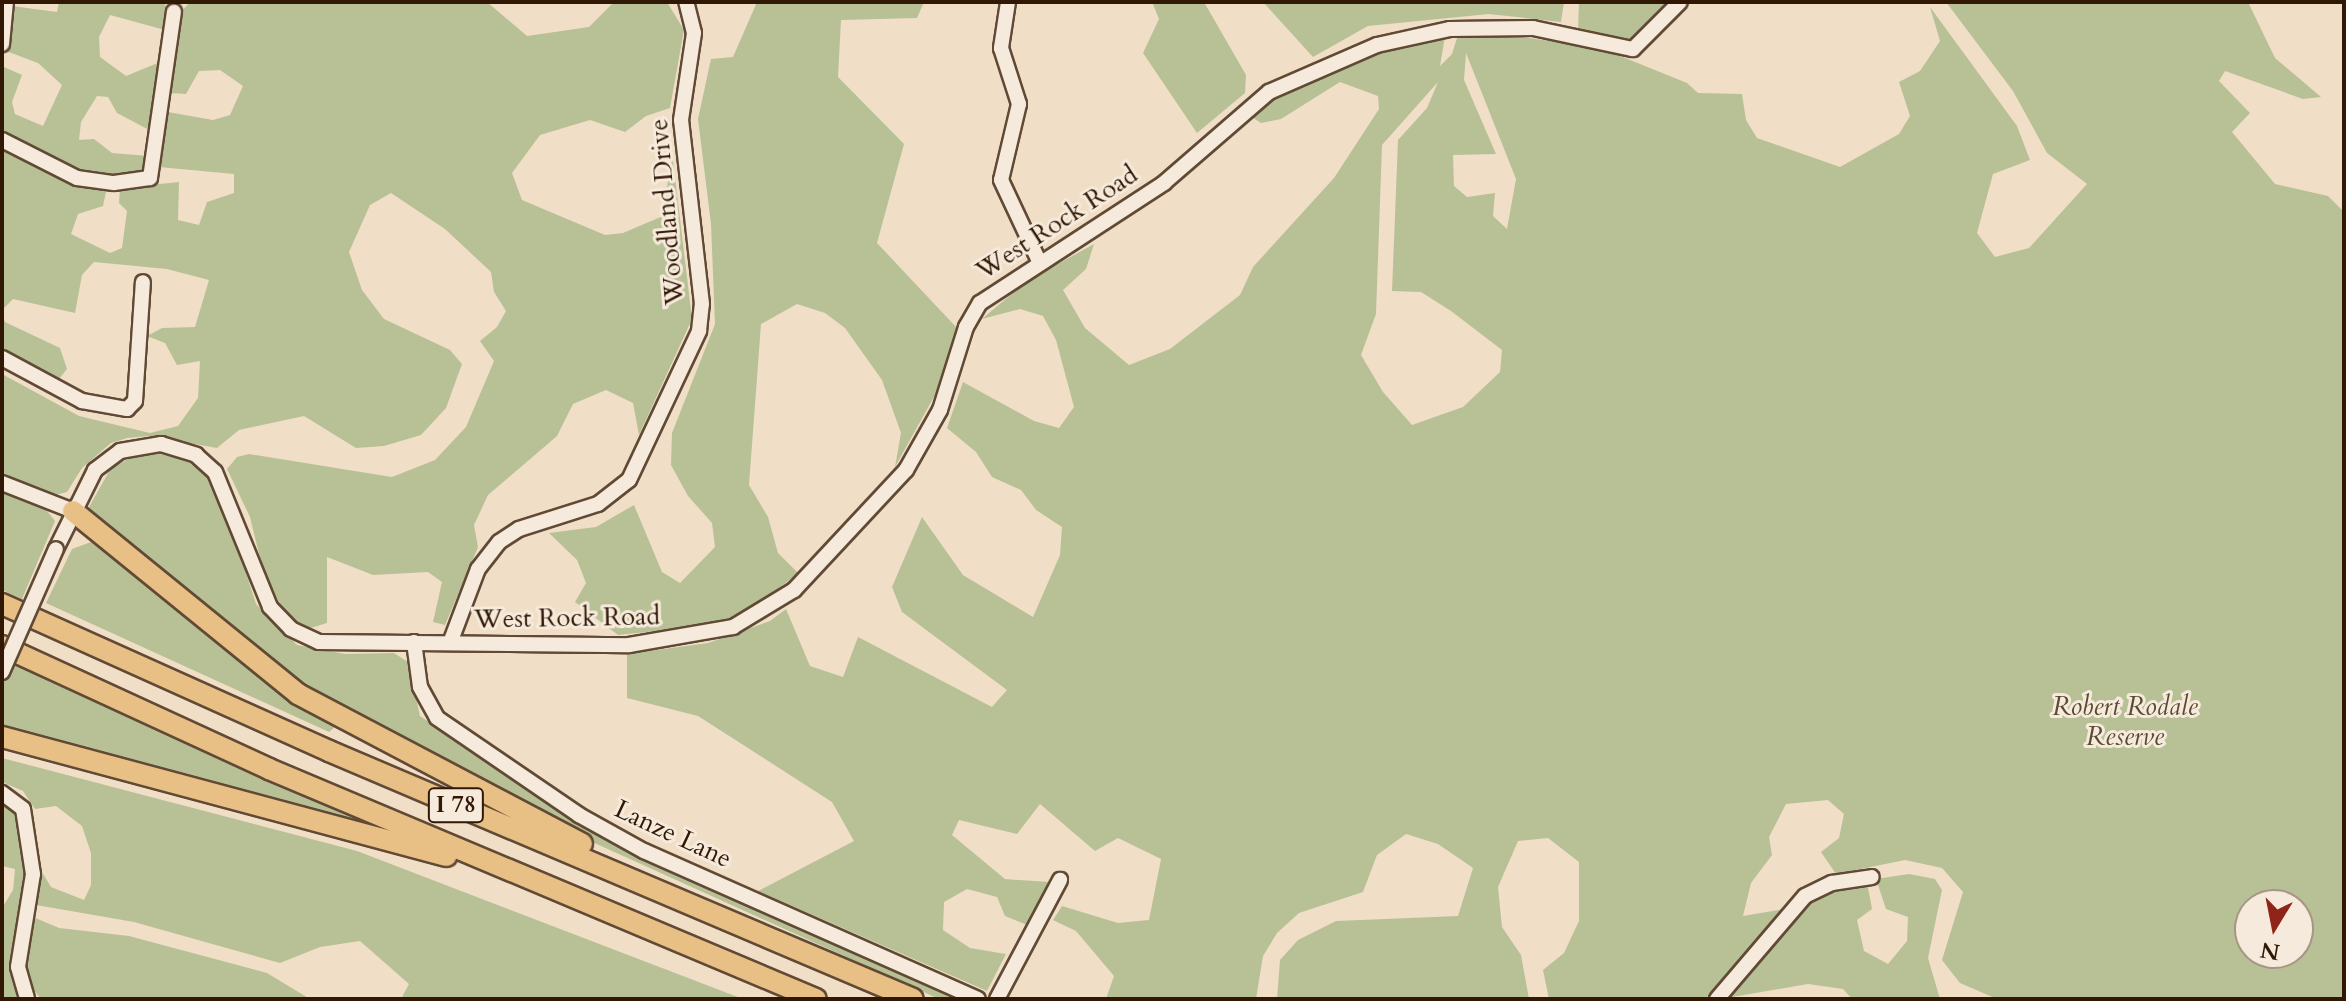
<!DOCTYPE html>
<style>
body{margin:0}
#map{position:relative;width:2346px;height:1001px;overflow:hidden;background:#f0dec7;font-family:Cardo,serif}
div>[style]{position:absolute}
.green>*{inset:0;background:#b8c196}
.roads{filter:drop-shadow(2px 0 #614a35) drop-shadow(-2px 0 #614a35) drop-shadow(0 2px #614a35) drop-shadow(0 -2px #614a35)}
.minor>*{height:14px;margin:-7px;padding:0 7px;transform-origin:7px;border-radius:7px;background:#f5eadb}
.highway>*{height:20px;margin:-10px;padding:0 10px;transform-origin:10px;border-radius:10px;background:#e8bf84}
.bridges{filter:drop-shadow(2px 0 #614a35) drop-shadow(-2px 0 #614a35) drop-shadow(0 2px #614a35) drop-shadow(0 -2px #614a35)}
.minor-bridge>*{height:14px;margin:-7px;padding:0 7px;transform-origin:7px;border-radius:7px;background:#f5eadb}
span{translate:-50% -50%;white-space:nowrap;text-align:center;line-height:1.15;-webkit-text-stroke:6px #f5eadb;paint-order:stroke}
.shield-label span{padding:2px 6px;background:#f5eadb;border:2px solid;border-radius:6px;-webkit-text-stroke-width:0}
.shield-label{font-size:24px;color:#311804;font-weight:700}
.street-label{font-size:26px;color:#311804}
.park-label{font-size:26px;color:#5a4b30;font-style:italic}
.frame{position:absolute;inset:0;border:4px solid #311804;pointer-events:none}
.north{position:absolute;left:2234px;top:889px;width:80px;height:80px;box-sizing:border-box;background:#f5eadb;border:2px solid #a79685;border-radius:50%;rotate:190deg;font-size:22px;font-weight:700;line-height:32px;text-align:center;color:#311804}
.north::after{content:'';display:block;margin:auto;width:28px;height:36px;background:#8f2418;clip-path:polygon(50% 0,100% 100%,50% 72%,0 100%)}
</style>
<div id="map">
<div class="green">
<div style="clip-path:polygon(59px 2px,165px 2px,165px 30px,110px 15px,99px 37px,100px 57px,126px 76px,160px 62px,153px 132px,117px 113px,108px 97px,97px 96px,81px 122px,79px 140px,94px 139px,112px 153px,149px 156px,143px 172px,113px 177px,80px 171px,2px 132px,4px 67px,22px 75px,12px 102px,15px 114px,43px 126px,62px 85px,38px 63px,6px 51px,12px 6px,57px 12px)"></div>
<div style="clip-path:polygon(190px 2px,487px 2px,527px 36px,589px 27px,614px 2px,667px 2px,684px 30px,670px 108px,646px 116px,625px 132px,590px 120px,540px 135px,512px 173px,522px 200px,605px 235px,623px 233px,663px 216px,672px 152px,692px 319px,639px 435px,633px 403px,606px 390px,573px 404px,557px 436px,488px 495px,474px 525px,478px 547px,445px 625px,433px 622px,442px 582px,428px 572px,373px 575px,327px 557px,327px 623px,307px 629px,285px 612px,265px 578px,250px 517px,227px 469px,237px 457px,249px 454px,392px 477px,435px 460px,466px 427px,494px 361px,480px 341px,497px 327px,506px 311px,494px 292px,491px 272px,445px 229px,391px 193px,370px 205px,349px 252px,362px 290px,384px 319px,450px 350px,462px 364px,446px 408px,421px 435px,384px 446px,356px 448px,304px 416px,239px 430px,217px 448px,149px 436px,127px 438px,111px 443px,82px 468px,67px 492px,55px 495px,2px 473px,2px 374px,79px 416px,150px 433px,178px 426px,198px 398px,200px 361px,177px 365px,165px 343px,147px 336px,162px 328px,195px 327px,209px 280px,167px 269px,94px 262px,82px 275px,75px 313px,13px 299px,2px 310px,2px 147px,70px 183px,107px 187px,103px 206px,78px 214px,71px 234px,110px 253px,122px 248px,127px 211px,119px 203px,120px 188px,179px 182px,178px 220px,199px 225px,207px 202px,234px 193px,234px 174px,159px 167px,168px 112px,213px 120px,230px 115px,243px 86px,220px 70px,199px 71px,186px 94px,170px 93px,179px 14px)"></div>
<div style="clip-path:polygon(757px 2px,924px 2px,917px 18px,841px 20px,838px 77px,904px 144px,877px 243px,957px 328px,935px 395px,895px 467px,901px 433px,882px 380px,845px 328px,825px 313px,797px 304px,761px 324px,749px 485px,768px 517px,778px 553px,798px 573px,746px 615px,704px 626px,618px 635px,575px 602px,586px 583px,577px 560px,549px 533px,596px 527px,634px 505px,662px 572px,680px 583px,715px 547px,712px 523px,688px 496px,671px 465px,672px 433px,715px 324px,711px 224px,698px 119px,711px 59px,733px 57px)"></div>
<div style="clip-path:polygon(1152px 2px,1204px 2px,1246px 75px,1245px 93px,1197px 133px,1143px 53px,1159px 19px)"></div>
<div style="clip-path:polygon(1263px 2px,1564px 2px,1561px 22px,1489px 14px,1368px 26px,1313px 57px)"></div>
<div style="clip-path:polygon(1579px 2px,1668px 2px,1632px 42px,1578px 30px)"></div>
<div style="clip-path:polygon(evenodd,1946px 2px,2248px 2px,2275px 58px,2321px 97px,2303px 99px,2225px 71px,2219px 81px,2250px 113px,2232px 132px,2275px 184px,2328px 196px,2344px 212px,2344px 999px,1997px 999px,1960px 983px,1942px 960px,1963px 892px,1942px 868px,1905px 860px,1836px 874px,1821px 852px,1839px 838px,1844px 814px,1828px 800px,1786px 804px,1769px 837px,1772px 855px,1751px 883px,1743px 916px,1784px 909px,1706px 999px,1549px 999px,1543px 970px,1564px 953px,1579px 921px,1579px 862px,1548px 838px,1518px 841px,1498px 887px,1502px 927px,1521px 955px,1529px 999px,1277px 999px,1280px 960px,1298px 940px,1336px 921px,1458px 916px,1473px 868px,1438px 844px,1406px 834px,1377px 855px,1363px 892px,1299px 913px,1277px 933px,1263px 956px,1256px 999px,1106px 999px,1114px 976px,1076px 931px,1053px 920px,1062px 906px,1118px 923px,1149px 920px,1161px 859px,1118px 838px,1095px 851px,1040px 804px,1017px 834px,959px 820px,952px 835px,1005px 879px,1049px 882px,1027px 925px,1005px 916px,997px 897px,967px 889px,944px 902px,943px 930px,970px 948px,1006px 954px,987px 991px,758px 891px,854px 841px,832px 802px,698px 716px,627px 698px,627px 654px,708px 643px,770px 621px,786px 609px,810px 666px,843px 677px,858px 637px,992px 707px,1007px 690px,902px 612px,892px 587px,922px 517px,963px 575px,1033px 617px,1060px 555px,1062px 527px,1036px 510px,1021px 490px,992px 477px,976px 452px,947px 428px,963px 382px,1034px 421px,1059px 428px,1074px 407px,1056px 340px,1043px 316px,1020px 309px,982px 319px,1027px 281px,1094px 244px,1086px 269px,1063px 290px,1085px 328px,1129px 365px,1170px 349px,1240px 295px,1253px 267px,1334px 178px,1379px 109px,1378px 96px,1340px 82px,1281px 119px,1261px 123px,1247px 114px,1266px 98px,1400px 44px,1445px 36px,1440px 66px,1452px 54px,1457px 38px,1522px 37px,1603px 49px,1687px 83px,1698px 93px,1742px 94px,1746px 120px,1757px 138px,1840px 167px,1899px 134px,1910px 116px,1899px 82px,1920px 71px,1940px 41px,1930px 7px,2017px 126px,2030px 160px,1993px 174px,1977px 233px,1995px 257px,2029px 248px,2087px 184px,2047px 153px,2013px 91px,1946px 2px,1466px 53px,1516px 179px,1507px 229px,1493px 216px,1495px 193px,1467px 197px,1454px 186px,1453px 155px,1496px 154px,1464px 80px,1466px 53px,1946px 2px,1438px 82px,1427px 108px,1398px 140px,1392px 291px,1421px 292px,1451px 311px,1502px 350px,1500px 372px,1463px 407px,1412px 425px,1383px 392px,1361px 355px,1376px 314px,1382px 145px,1438px 82px,1946px 2px,2250px 905px,2298px 905px,2298px 953px,2250px 953px,2250px 905px)"></div>
<div style="clip-path:polygon(2px 313px,5px 322px,60px 348px,67px 369px,59px 379px,2px 351px)"></div>
<div style="clip-path:polygon(155px 453px,186px 460px,207px 477px,222px 498px,256px 604px,297px 645px,345px 654px,394px 653px,408px 662px,420px 716px,591px 831px,965px 999px,939px 999px,579px 836px,321px 701px,98px 523px,89px 507px,111px 468px,134px 456px)"></div>
<div style="clip-path:polygon(2px 492px,44px 507px,55px 521px,22px 599px,2px 590px)"></div>
<div style="clip-path:polygon(91px 542px,309px 711px,336px 726px,329px 732px,46px 603px,72px 549px)"></div>
<div style="clip-path:polygon(2px 658px,297px 786px,404px 835px,4px 729px)"></div>
<div style="clip-path:polygon(2px 758px,357px 851px,743px 999px,401px 999px,409px 984px,360px 941px,320px 947px,280px 963px,134px 922px,36px 905px,39px 867px,51px 887px,84px 900px,91px 885px,91px 853px,82px 826px,56px 806px,35px 809px,23px 791px,2px 782px)"></div>
<div style="clip-path:polygon(2px 800px,18px 811px,27px 892px,10px 966px,17px 999px,2px 999px,2px 908px,13px 890px,15px 869px,2px 866px)"></div>
<div style="clip-path:polygon(1909px 874px,1935px 879px,1942px 890px,1928px 958px,1940px 999px,1852px 999px,1843px 989px,1808px 984px,1721px 999px,1806px 902px,1831px 888px,1867px 882px,1872px 909px,1857px 920px,1864px 951px,1888px 964px,1907px 941px,1908px 917px,1886px 909px,1876px 879px)"></div>
<div style="clip-path:polygon(33px 917px,59px 928px,129px 936px,267px 973px,310px 999px,41px 999px,24px 977px)"></div>
</div>
<div class="roads">
<div class="minor">
<div style="left:1008px;top:2px;width:47px;rotate:98.7deg"></div>
<div style="left:1001px;top:48px;width:59px;rotate:72.2deg"></div>
<div style="left:1019px;top:104px;width:78px;rotate:103.3deg"></div>
<div style="left:1001px;top:180px;width:89px;rotate:64.9deg"></div>
<div style="left:2px;top:44px;width:42px;rotate:-84.6deg"></div>
<div style="left:2px;top:140px;width:84px;rotate:26.9deg"></div>
<div style="left:77px;top:178px;width:37px;rotate:8deg"></div>
<div style="left:114px;top:183px;width:36px;rotate:-8deg"></div>
<div style="left:150px;top:178px;width:168px;rotate:-81.8deg"></div>
<div style="left:2px;top:358px;width:91px;rotate:28.3deg"></div>
<div style="left:82px;top:401px;width:46px;rotate:10.1deg"></div>
<div style="left:127px;top:409px;width:11px;rotate:-45deg"></div>
<div style="left:135px;top:401px;width:119px;rotate:-86.2deg"></div>
<div style="left:2px;top:483px;width:76px;rotate:21.5deg"></div>
<div style="left:56px;top:549px;width:88px;rotate:-63.7deg"></div>
<div style="left:95px;top:470px;width:31px;rotate:-37deg"></div>
<div style="left:120px;top:451px;width:42px;rotate:-9.7deg"></div>
<div style="left:161px;top:444px;width:37px;rotate:17deg"></div>
<div style="left:196px;top:455px;width:25px;rotate:42deg"></div>
<div style="left:215px;top:472px;width:146px;rotate:67.8deg"></div>
<div style="left:270px;top:607px;width:30px;rotate:46deg"></div>
<div style="left:291px;top:629px;width:31px;rotate:25deg"></div>
<div style="left:319px;top:642px;width:310px;rotate:0.6deg"></div>
<div style="left:629px;top:645px;width:106px;rotate:-9.8deg"></div>
<div style="left:733px;top:627px;width:71px;rotate:-31.2deg"></div>
<div style="left:794px;top:590px;width:164px;rotate:-47deg"></div>
<div style="left:906px;top:470px;width:69px;rotate:-60.5deg"></div>
<div style="left:940px;top:410px;width:87px;rotate:-72.6deg"></div>
<div style="left:966px;top:327px;width:28px;rotate:-60deg"></div>
<div style="left:980px;top:303px;width:220px;rotate:-33.1deg"></div>
<div style="left:1164px;top:183px;width:139px;rotate:-40.9deg"></div>
<div style="left:1269px;top:92px;width:118px;rotate:-23.5deg"></div>
<div style="left:1377px;top:45px;width:75px;rotate:-12.4deg"></div>
<div style="left:1450px;top:29px;width:83px;rotate:-0.7deg"></div>
<div style="left:1533px;top:28px;width:102px;rotate:11.9deg"></div>
<div style="left:1633px;top:49px;width:66px;rotate:-45deg"></div>
<div style="left:414px;top:642px;width:45px;rotate:82.4deg"></div>
<div style="left:420px;top:687px;width:35px;rotate:61deg"></div>
<div style="left:437px;top:718px;width:172px;rotate:34.3deg"></div>
<div style="left:579px;top:815px;width:74px;rotate:29deg"></div>
<div style="left:644px;top:851px;width:365px;rotate:23.9deg"></div>
<div style="left:450px;top:643px;width:79px;rotate:-69.3deg"></div>
<div style="left:478px;top:569px;width:34px;rotate:-52deg"></div>
<div style="left:499px;top:542px;width:24px;rotate:-33deg"></div>
<div style="left:519px;top:529px;width:83px;rotate:-17.6deg"></div>
<div style="left:598px;top:504px;width:39px;rotate:-38deg"></div>
<div style="left:629px;top:480px;width:165px;rotate:-64.8deg"></div>
<div style="left:699px;top:331px;width:27px;rotate:-84deg"></div>
<div style="left:702px;top:304px;width:185px;rotate:-96.5deg"></div>
<div style="left:681px;top:120px;width:88px;rotate:-81.5deg"></div>
<div style="left:694px;top:33px;width:32px;rotate:-104deg"></div>
<div style="left:2px;top:793px;width:26px;rotate:37deg"></div>
<div style="left:23px;top:809px;width:66px;rotate:81.3deg"></div>
<div style="left:33px;top:874px;width:94px;rotate:99.2deg"></div>
<div style="left:18px;top:967px;width:33px;rotate:74deg"></div>
<div style="left:997px;top:999px;width:135px;rotate:-62.1deg"></div>
<div style="left:1717px;top:999px;width:135px;rotate:-49.5deg"></div>
<div style="left:1805px;top:896px;width:30px;rotate:-26deg"></div>
<div style="left:1832px;top:883px;width:40px;rotate:-8.5deg"></div>
</div>
<div class="highway">
<div style="left:73px;top:511px;width:290px;rotate:39.1deg"></div>
<div style="left:298px;top:694px;width:321px;rotate:27.8deg"></div>
<div style="left:2px;top:604px;width:359px;rotate:24.2deg"></div>
<div style="left:329px;top:751px;width:634px;rotate:23.01deg"></div>
<div style="left:2px;top:646px;width:294px;rotate:24.7deg"></div>
<div style="left:269px;top:769px;width:593px;rotate:22.81deg"></div>
<div style="left:2px;top:737px;width:460px;rotate:15deg"></div>
</div>
</div>
<div class="bridges">
<div class="minor-bridge">
<div style="left:2px;top:672px;width:134px;rotate:-66.3deg"></div>
</div>
</div>
<div class="shield-label">
<span style="left:456px;top:805px">I 78</span>
</div>
<div class="street-label">
<span style="left:667px;top:212px;rotate:-95deg">Woodland Drive</span>
<span style="left:1057px;top:223px;rotate:-33deg">West Rock Road</span>
<span style="left:567px;top:618px;rotate:-1deg">West Rock Road</span>
<span style="left:673px;top:834px;rotate:25deg">Lanze Lane</span>
</div>
<div class="park-label">
<span style="left:2125px;top:722px">Robert Rodale<br>Reserve</span>
</div>
<div class="frame"></div>
<div class="north">N</div>
</div>
